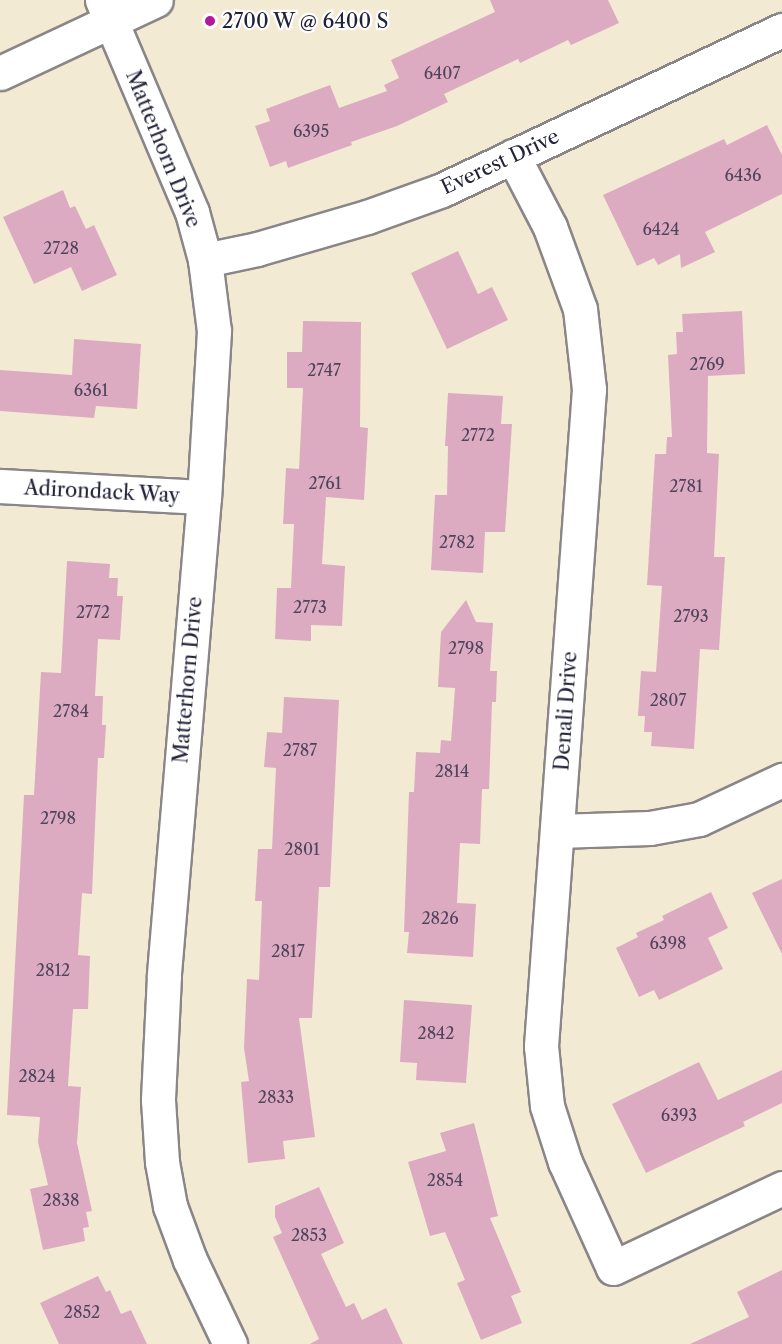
<!DOCTYPE html>
<style>
body{margin:0}
#map{position:relative;width:782px;height:1344px;overflow:hidden;background:#f3ead4;font-family:"Libre Caslon Text",serif}
div>[style]{position:absolute}
.building>*{inset:0;background:#dcabc2}
.roads{filter:drop-shadow(2px 0 #8a8688) drop-shadow(-2px 0 #8a8688) drop-shadow(0 2px #8a8688) drop-shadow(0 -2px #8a8688)}
.minor>*{height:33px;margin:-16.5px;padding:0 16.5px;transform-origin:16.5px;border-radius:16.5px;background:#fff}
.secondary>*{height:33px;margin:-16.5px;padding:0 16.5px;transform-origin:16.5px;border-radius:16.5px;background:#fff}
.dots>*{width:16px;height:16px;translate:-50% -50%;box-sizing:border-box;border:3px solid #fff;border-radius:50%}
span{translate:-50% -50%;white-space:nowrap;text-align:center;line-height:1.15;-webkit-text-stroke:4.5px #fff;paint-order:stroke}
.number-label{font-size:16px;color:#50445d}
.number-label span{-webkit-text-stroke-width:0}
.poi-label{font-size:20px;color:#22223b}
.left{translate:0 -50%;text-align:left}
.street-label{font-size:20px;color:#22223b}
</style>
<div id="map">
<div class="building">
<div style="clip-path:polygon(490px 0,608px 0,619px 23px,571px 45px,568px 40px,520px 63px,518px 59px,444px 94px,448px 102px,397px 126px,351px 142px,352px 145px,288px 168px,286px 161px,270px 167px,255px 126px,270px 121px,266px 109px,330px 85px,339px 108px,387px 91px,384px 85px,399px 78px,391px 60px,495px 12px)"></div>
<div style="clip-path:polygon(767px 125px,782px 155px,782px 194px,705px 232px,715px 252px,681px 268px,680px 254px,658px 265px,654px 258px,637px 266px,603px 195px,724px 139px,727px 145px)"></div>
<div style="clip-path:polygon(63px 190px,70px 208px,75px 206px,86px 229px,94px 225px,117px 275px,82px 291px,71px 267px,34px 284px,3px 217px)"></div>
<div style="clip-path:polygon(458px 251px,478px 294px,492px 287px,508px 320px,447px 349px,411px 273px)"></div>
<div style="clip-path:polygon(742px 311px,745px 374px,708px 376px,707px 453px,719px 454px,714px 557px,725px 557px,719px 650px,700px 649px,694px 749px,651px 746px,652px 732px,644px 732px,645px 716px,638px 716px,641px 671px,656px 672px,662px 586px,647px 585px,655px 454px,666px 454px,667px 437px,672px 437px,668px 355px,677px 354px,676px 332px,683px 332px,682px 314px)"></div>
<div style="clip-path:polygon(303px 321px,361px 322px,360px 427px,368px 428px,364px 500px,326px 497px,322px 564px,345px 566px,342px 626px,311px 625px,311px 641px,275px 639px,277px 588px,291px 588px,294px 524px,283px 524px,286px 468px,299px 469px,303px 388px,287px 388px,287px 352px,302px 352px)"></div>
<div style="clip-path:polygon(74px 339px,141px 344px,137px 409px,96px 406px,94px 418px,0 411px,0 370px,72px 375px)"></div>
<div style="clip-path:polygon(448px 393px,503px 396px,501px 424px,512px 424px,505px 532px,485px 532px,483px 573px,431px 570px,435px 495px,447px 495px,448px 446px,445px 446px)"></div>
<div style="clip-path:polygon(67px 561px,110px 564px,109px 578px,118px 578px,117px 596px,123px 596px,120px 640px,98px 639px,95px 696px,103px 696px,102px 725px,106px 725px,104px 758px,98px 758px,92px 894px,82px 893px,78px 955px,90px 956px,88px 1009px,73px 1009px,68px 1086px,81px 1087px,77px 1143px,92px 1211px,86px 1212px,89px 1227px,83px 1228px,85px 1241px,43px 1250px,30px 1189px,48px 1185px,38px 1142px,40px 1117px,7px 1115px,24px 795px,34px 795px,41px 672px,61px 673px)"></div>
<div style="clip-path:polygon(466px 600px,476px 622px,493px 623px,490px 671px,497px 671px,496px 702px,492px 702px,489px 789px,482px 789px,480px 844px,460px 843px,457px 903px,476px 904px,473px 957px,407px 953px,409px 932px,404px 932px,409px 792px,414px 792px,416px 752px,440px 753px,441px 740px,451px 741px,455px 688px,438px 687px,441px 632px)"></div>
<div style="clip-path:polygon(284px 697px,339px 700px,330px 887px,319px 887px,312px 1018px,299px 1018px,315px 1137px,283px 1141px,285px 1159px,248px 1163px,241px 1082px,249px 1081px,244px 1048px,247px 979px,259px 980px,262px 901px,255px 901px,258px 849px,272px 849px,276px 768px,264px 767px,267px 732px,282px 733px)"></div>
<div style="clip-path:polygon(782px 879px,782px 954px,752px 893px)"></div>
<div style="clip-path:polygon(711px 892px,728px 928px,708px 938px,723px 969px,659px 1000px,654px 990px,639px 997px,616px 948px,638px 937px,636px 933px,664px 920px,662px 916px)"></div>
<div style="clip-path:polygon(404px 1000px,472px 1005px,466px 1083px,416px 1080px,417px 1063px,400px 1062px)"></div>
<div style="clip-path:polygon(699px 1062px,718px 1100px,782px 1070px,782px 1103px,743px 1122px,745px 1126px,646px 1173px,612px 1104px)"></div>
<div style="clip-path:polygon(474px 1123px,498px 1216px,490px 1218px,521px 1292px,511px 1296px,522px 1323px,481px 1340px,457px 1283px,465px 1280px,445px 1232px,430px 1236px,408px 1162px,446px 1151px,440px 1133px)"></div>
<div style="clip-path:polygon(319px 1187px,344px 1243px,321px 1254px,346px 1307px,354px 1303px,362px 1320px,386px 1308px,403px 1344px,310px 1344px,319px 1339px,273px 1237px,282px 1233px,275px 1217px,275px 1206px)"></div>
<div style="clip-path:polygon(782px 1270px,782px 1344px,690px 1344px,749px 1317px,737px 1292px)"></div>
<div style="clip-path:polygon(98px 1276px,106px 1292px,110px 1290px,121px 1314px,131px 1310px,147px 1344px,59px 1344px,40px 1303px)"></div>
</div>
<div class="roads">
<div class="minor">
<div style="left:102px;top:0;width:230px;rotate:67deg"></div>
<div style="left:192px;top:212px;width:50px;rotate:74.8deg"></div>
<div style="left:205px;top:260px;width:72px;rotate:82.8deg"></div>
<div style="left:214px;top:331px;width:166px;rotate:93.4deg"></div>
<div style="left:204px;top:497px;width:481px;rotate:94.8deg"></div>
<div style="left:164px;top:976px;width:124px;rotate:92.8deg"></div>
<div style="left:158px;top:1100px;width:62px;rotate:86.3deg"></div>
<div style="left:162px;top:1162px;width:45px;rotate:79.7deg"></div>
<div style="left:170px;top:1206px;width:58px;rotate:69.7deg"></div>
<div style="left:190px;top:1260px;width:93px;rotate:64.5deg"></div>
<div style="left:513px;top:156px;width:80px;rotate:62.5deg"></div>
<div style="left:550px;top:227px;width:87px;rotate:69.9deg"></div>
<div style="left:580px;top:309px;width:81px;rotate:83.6deg"></div>
<div style="left:589px;top:389px;width:659px;rotate:94.18deg"></div>
<div style="left:541px;top:1046px;width:60px;rotate:84.3deg"></div>
<div style="left:547px;top:1106px;width:59px;rotate:72.2deg"></div>
<div style="left:565px;top:1162px;width:116px;rotate:65.6deg"></div>
<div style="left:613px;top:1268px;width:187px;rotate:-25.3deg"></div>
<div style="left:205px;top:260px;width:53px;rotate:-11.9deg"></div>
<div style="left:257px;top:249px;width:115px;rotate:-16.2deg"></div>
<div style="left:367px;top:217px;width:80px;rotate:-19.8deg"></div>
<div style="left:442px;top:190px;width:376px;rotate:-25.2deg"></div>
<div style="left:0;top:486px;width:204px;rotate:3.1deg"></div>
<div style="left:557px;top:831px;width:93px;rotate:-1.8deg"></div>
<div style="left:650px;top:828px;width:50px;rotate:-10.4deg"></div>
<div style="left:699px;top:819px;width:92px;rotate:-25.2deg"></div>
</div>
<div class="secondary">
<div style="left:0;top:73px;width:172px;rotate:-25.1deg"></div>
</div>
</div>
<div class="dots">
<div style="left:210px;top:21px;background:#b5179e"></div>
</div>
<div class="number-label">
<span style="left:442px;top:73px">6407</span>
<span style="left:311px;top:131px">6395</span>
<span style="left:743px;top:175px">6436</span>
<span style="left:661px;top:229px">6424</span>
<span style="left:61px;top:248px">2728</span>
<span style="left:707px;top:364px">2769</span>
<span style="left:324px;top:370px">2747</span>
<span style="left:91px;top:390px">6361</span>
<span style="left:478px;top:435px">2772</span>
<span style="left:325px;top:483px">2761</span>
<span style="left:686px;top:486px">2781</span>
<span style="left:457px;top:542px">2782</span>
<span style="left:310px;top:607px">2773</span>
<span style="left:93px;top:612px">2772</span>
<span style="left:691px;top:616px">2793</span>
<span style="left:466px;top:648px">2798</span>
<span style="left:668px;top:700px">2807</span>
<span style="left:71px;top:711px">2784</span>
<span style="left:300px;top:750px">2787</span>
<span style="left:452px;top:771px">2814</span>
<span style="left:58px;top:818px">2798</span>
<span style="left:302px;top:849px">2801</span>
<span style="left:440px;top:918px">2826</span>
<span style="left:668px;top:943px">6398</span>
<span style="left:288px;top:951px">2817</span>
<span style="left:53px;top:970px">2812</span>
<span style="left:436px;top:1033px">2842</span>
<span style="left:37px;top:1076px">2824</span>
<span style="left:276px;top:1097px">2833</span>
<span style="left:679px;top:1115px">6393</span>
<span style="left:445px;top:1180px">2854</span>
<span style="left:61px;top:1200px">2838</span>
<span style="left:309px;top:1235px">2853</span>
<span style="left:82px;top:1312px">2852</span>
</div>
<div class="poi-label">
<span class="left" style="left:222px;top:21px">2700 W @ 6400 S</span>
</div>
<div class="street-label">
<span style="left:163px;top:149px;rotate:68deg">Matterhorn Drive</span>
<span style="left:500px;top:162px;rotate:-25deg">Everest Drive</span>
<span style="left:102px;top:492px;rotate:3deg">Adirondack Way</span>
<span style="left:188px;top:680px;rotate:-85deg">Matterhorn Drive</span>
<span style="left:566px;top:711px;rotate:-86deg">Denali Drive</span>
</div>
</div>
